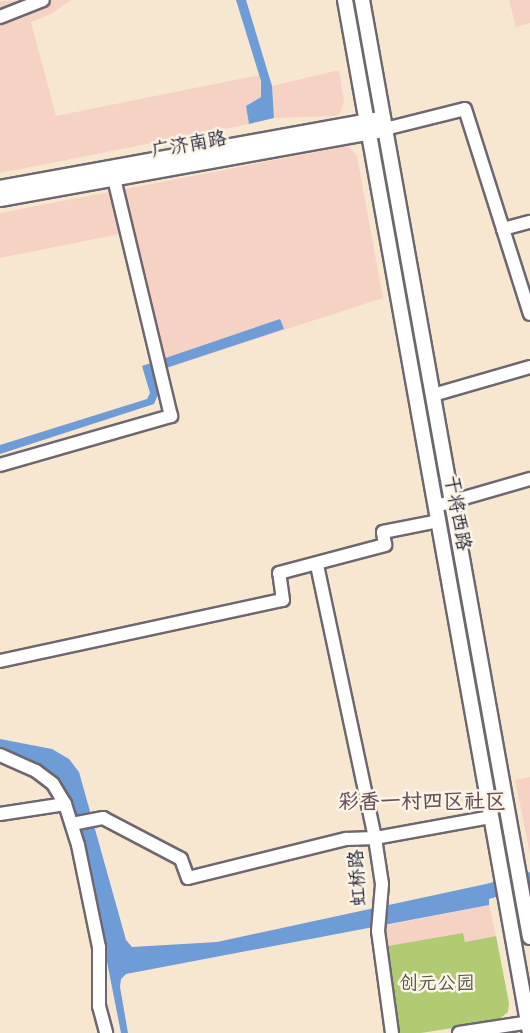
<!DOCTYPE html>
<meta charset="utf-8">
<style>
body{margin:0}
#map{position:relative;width:530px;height:1033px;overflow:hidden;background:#f8e7d0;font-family:"Balsamiq Sans","LXGW WenKai TC",sans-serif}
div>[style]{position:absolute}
.built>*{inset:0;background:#f6d2c4}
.green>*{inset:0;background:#b0cb72}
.water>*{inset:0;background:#6e9cd7}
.roads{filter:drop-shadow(2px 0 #6d676f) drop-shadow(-2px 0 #6d676f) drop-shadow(0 2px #6d676f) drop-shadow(0 -2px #6d676f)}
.minor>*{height:12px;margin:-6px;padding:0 6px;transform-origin:6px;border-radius:6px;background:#fff}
.major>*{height:14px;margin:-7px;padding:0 7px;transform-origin:7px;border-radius:7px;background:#fff}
span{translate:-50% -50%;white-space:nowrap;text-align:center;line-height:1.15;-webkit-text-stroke:5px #fcf5e5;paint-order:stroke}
.street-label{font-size:19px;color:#22223b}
.park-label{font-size:19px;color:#4d554c}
.neighbourhood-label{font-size:21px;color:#68515c;font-weight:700}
</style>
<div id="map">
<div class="built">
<div style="clip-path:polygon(71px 0,51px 14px,31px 22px,56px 116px,260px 75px,261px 97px,246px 106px,249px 124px,0 173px,0 1px)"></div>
<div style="clip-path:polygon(509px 0,530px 0,530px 23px,516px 27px)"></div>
<div style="clip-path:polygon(339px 70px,344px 102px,340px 113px,336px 116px,274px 118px,272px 86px)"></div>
<div style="clip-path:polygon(348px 146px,357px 156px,383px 298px,167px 368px,125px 233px,0 258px,0 213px)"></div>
<div style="clip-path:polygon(530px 777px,530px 854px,515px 780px)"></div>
<div style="clip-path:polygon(489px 905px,496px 936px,465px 942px,463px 934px,382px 947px,383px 926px)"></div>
</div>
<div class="green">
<div style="clip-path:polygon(463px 933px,465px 942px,496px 936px,509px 1003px,508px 1012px,497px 1021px,421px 1033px,395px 1033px,382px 947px)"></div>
</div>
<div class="water">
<div style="clip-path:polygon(236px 0,246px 0,272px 86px,274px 118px,249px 124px,246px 106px,261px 97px,261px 81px)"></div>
<div style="clip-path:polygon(280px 319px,284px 329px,154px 372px,159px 392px,154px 404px,0 454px,0 445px,147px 399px,150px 393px,142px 366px)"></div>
<div style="clip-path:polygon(0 739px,52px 749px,69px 759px,79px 772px,126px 940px,132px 947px,217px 942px,486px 884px,530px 872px,530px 887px,489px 899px,489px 905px,126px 974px,121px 979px,120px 987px,128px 1033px,121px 1033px,85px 850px,68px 798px,57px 779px,0 751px)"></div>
</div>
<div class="roads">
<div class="minor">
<div style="left:0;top:17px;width:46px;rotate:-21.6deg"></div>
<div style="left:385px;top:129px;width:82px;rotate:-14deg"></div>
<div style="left:465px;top:109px;width:126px;rotate:72.4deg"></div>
<div style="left:503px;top:229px;width:28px;rotate:-15deg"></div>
<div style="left:503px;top:229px;width:89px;rotate:72.4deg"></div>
<div style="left:433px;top:395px;width:101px;rotate:-16.1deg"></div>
<div style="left:0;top:465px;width:178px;rotate:-16deg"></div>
<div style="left:171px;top:416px;width:244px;rotate:-103.5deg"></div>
<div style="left:436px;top:506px;width:98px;rotate:-16deg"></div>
<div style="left:0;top:661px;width:289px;rotate:-12.2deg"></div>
<div style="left:283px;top:600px;width:27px;rotate:-98deg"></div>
<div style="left:279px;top:573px;width:110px;rotate:-14.8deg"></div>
<div style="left:385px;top:545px;width:13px;rotate:-99deg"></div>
<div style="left:383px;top:532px;width:56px;rotate:-11.3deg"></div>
<div style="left:0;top:755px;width:39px;rotate:24deg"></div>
<div style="left:36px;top:771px;width:21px;rotate:37deg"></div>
<div style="left:53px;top:784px;width:23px;rotate:59deg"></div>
<div style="left:65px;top:804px;width:43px;rotate:72.4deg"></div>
<div style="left:78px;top:845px;width:104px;rotate:78.4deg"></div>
<div style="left:99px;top:947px;width:59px;rotate:90deg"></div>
<div style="left:99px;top:1006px;width:28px;rotate:75deg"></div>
<div style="left:0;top:814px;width:66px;rotate:-8.7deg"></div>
<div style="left:72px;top:824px;width:32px;rotate:-11deg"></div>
<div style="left:103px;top:818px;width:88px;rotate:27.7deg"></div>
<div style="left:181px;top:859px;width:20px;rotate:70deg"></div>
<div style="left:188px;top:878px;width:163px;rotate:-13.9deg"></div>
<div style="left:346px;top:839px;width:29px;rotate:-2deg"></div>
<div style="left:375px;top:838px;width:280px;rotate:-102deg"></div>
<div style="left:392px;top:1033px;width:103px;rotate:-97.8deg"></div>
<div style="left:378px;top:931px;width:47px;rotate:-85.1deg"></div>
<div style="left:382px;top:884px;width:47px;rotate:-98.7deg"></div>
<div style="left:375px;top:838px;width:118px;rotate:-10.3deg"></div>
<div style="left:459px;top:1033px;width:72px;rotate:-8.8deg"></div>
</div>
<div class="major">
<div style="left:345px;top:0;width:1049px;rotate:79.85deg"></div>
<div style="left:362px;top:0;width:952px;rotate:79.84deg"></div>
<div style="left:0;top:188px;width:381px;rotate:-10.3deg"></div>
<div style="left:0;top:199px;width:383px;rotate:-10.2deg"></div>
</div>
</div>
<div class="street-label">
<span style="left:189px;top:145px;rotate:-10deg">广济南路</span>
<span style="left:457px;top:513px;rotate:80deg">干将西路</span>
<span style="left:358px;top:878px;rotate:-93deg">虹桥路</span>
</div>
<div class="park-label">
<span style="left:437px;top:984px">创元公园</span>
</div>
<div class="neighbourhood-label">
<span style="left:422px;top:802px">彩香一村四区社区</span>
</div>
</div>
